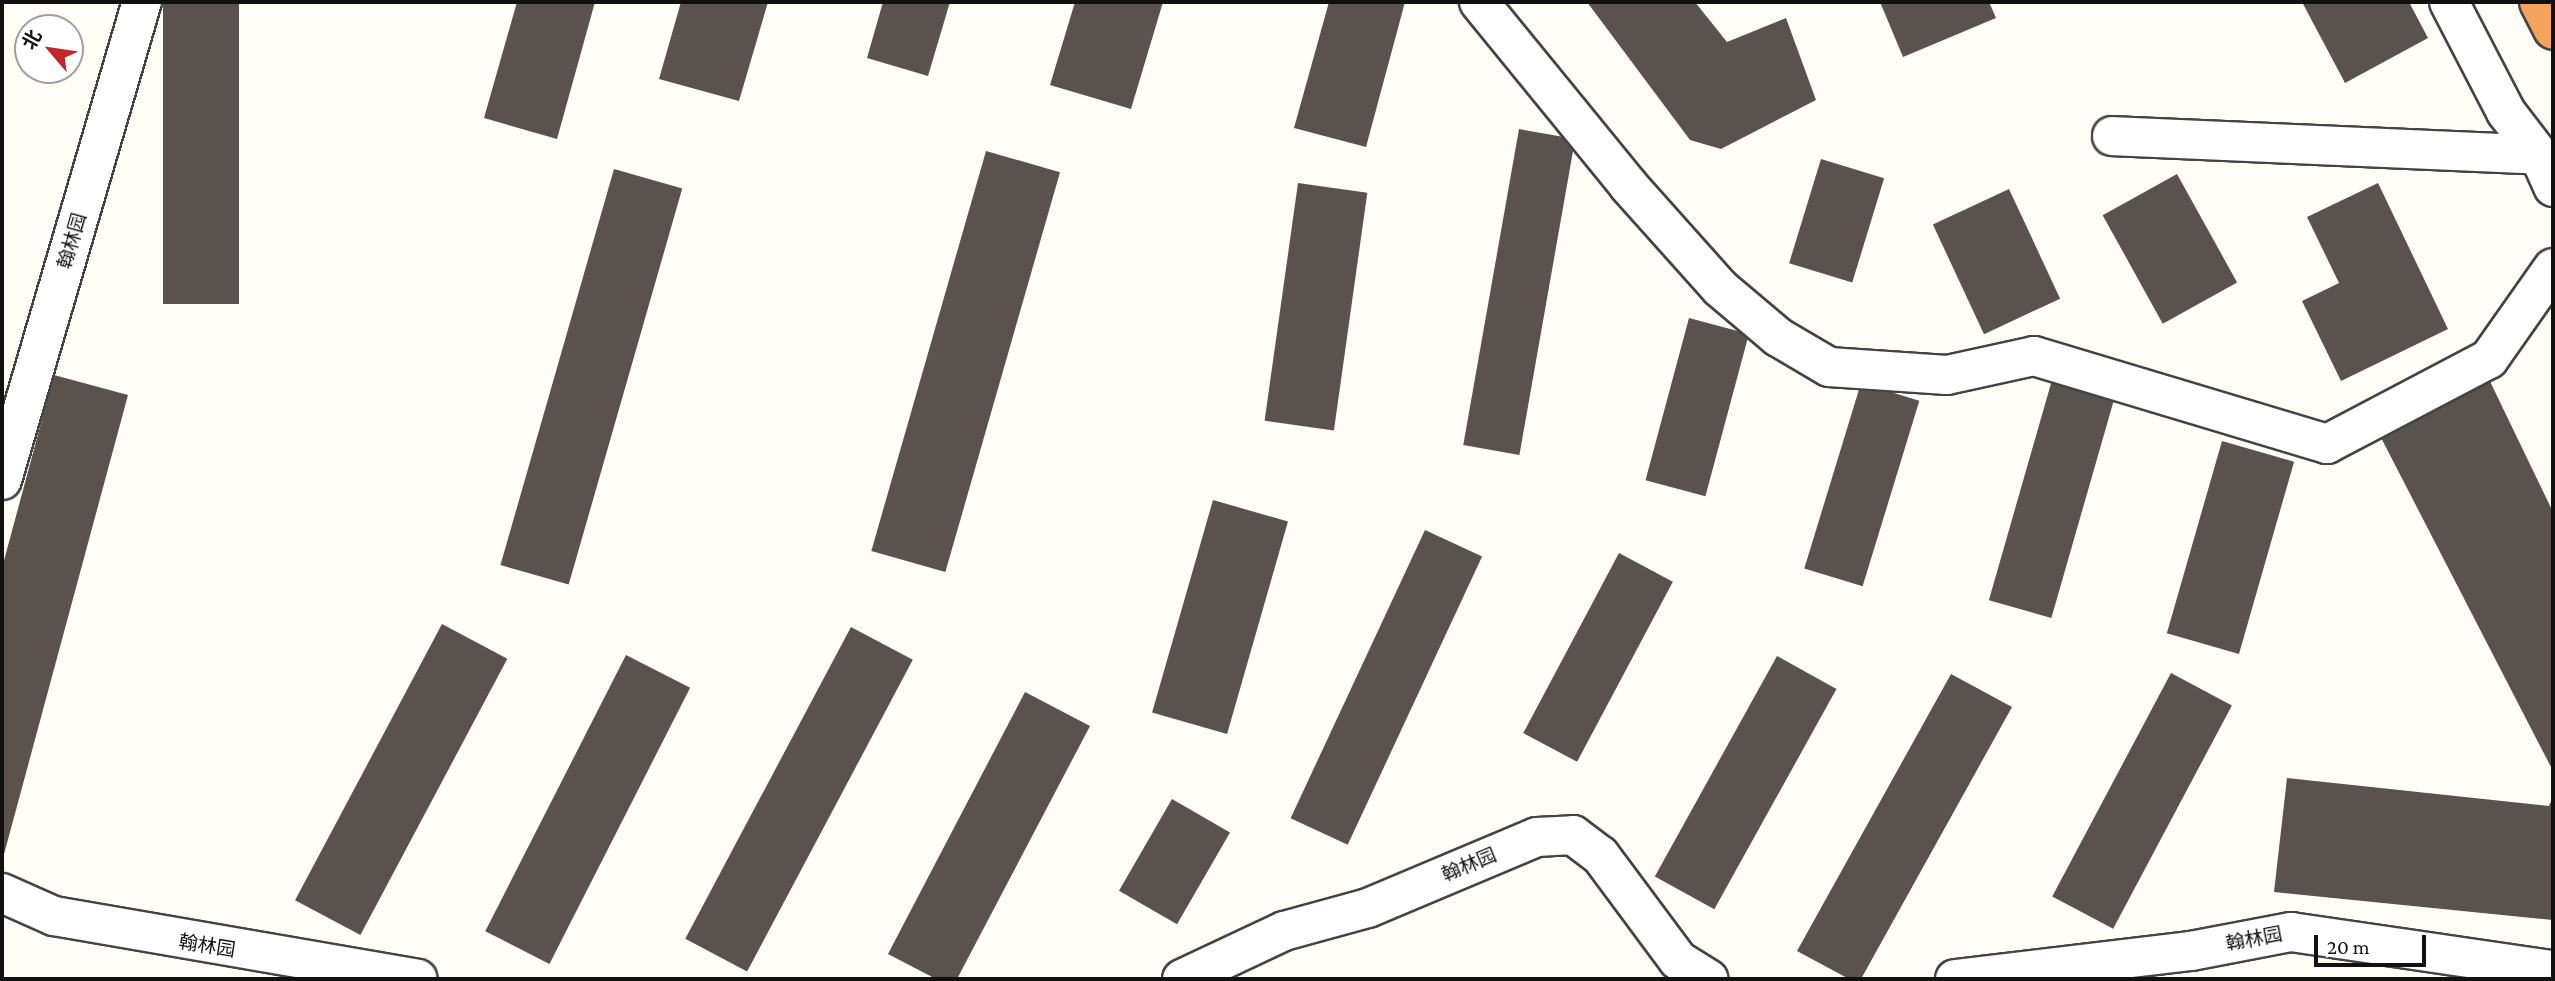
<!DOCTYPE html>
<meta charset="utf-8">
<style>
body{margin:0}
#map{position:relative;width:2555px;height:981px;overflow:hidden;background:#fffdf5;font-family:"Crimson Pro","Noto Sans SC",serif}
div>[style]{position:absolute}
.building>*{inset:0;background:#5a524d;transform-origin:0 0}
.roads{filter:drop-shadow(2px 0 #444) drop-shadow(-2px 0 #444) drop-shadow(0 2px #444) drop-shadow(0 -2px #444)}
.minor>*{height:38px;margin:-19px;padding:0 19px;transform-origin:19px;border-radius:19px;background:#fff}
.highway>*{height:38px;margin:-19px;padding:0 19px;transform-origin:19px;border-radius:19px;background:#f5a25d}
span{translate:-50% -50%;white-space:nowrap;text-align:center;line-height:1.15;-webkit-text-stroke:7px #fff;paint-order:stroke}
.street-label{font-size:19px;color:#111}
.frame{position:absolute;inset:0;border:4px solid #111;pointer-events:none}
.north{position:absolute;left:14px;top:14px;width:70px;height:70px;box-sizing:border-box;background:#fff;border:2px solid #a0a0a0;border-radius:50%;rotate:299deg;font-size:19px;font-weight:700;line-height:28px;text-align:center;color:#111}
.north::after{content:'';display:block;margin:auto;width:24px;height:32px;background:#c4262e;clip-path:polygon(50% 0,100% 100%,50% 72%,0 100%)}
.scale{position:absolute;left:2314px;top:935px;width:112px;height:32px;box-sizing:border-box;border:4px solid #111;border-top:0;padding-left:9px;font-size:21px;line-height:24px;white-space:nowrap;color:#111;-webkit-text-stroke:5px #fff;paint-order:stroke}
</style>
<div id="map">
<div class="building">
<div style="left:163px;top:2px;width:76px;height:302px"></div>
<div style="clip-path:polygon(517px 2px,595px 2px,557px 139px,484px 118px)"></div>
<div style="clip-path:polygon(681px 2px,768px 2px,739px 101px,659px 79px)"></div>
<div style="clip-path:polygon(883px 2px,950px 2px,928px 76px,867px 58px)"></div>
<div style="clip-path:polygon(1075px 2px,1163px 2px,1131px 109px,1050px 85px)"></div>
<div style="clip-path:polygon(1329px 2px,1405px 2px,1366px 147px,1294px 128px)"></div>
<div style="clip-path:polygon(1587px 2px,1695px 2px,1727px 42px,1786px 18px,1816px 100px,1721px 149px,1690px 140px)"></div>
<div style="clip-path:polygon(1880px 2px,1989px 2px,1996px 18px,1903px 57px)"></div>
<div style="clip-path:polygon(2302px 2px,2409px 2px,2428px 38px,2345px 83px)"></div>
<div style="left:1519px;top:129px;width:57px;height:321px;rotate:10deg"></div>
<div style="left:986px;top:151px;width:77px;height:416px;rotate:16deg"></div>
<div style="left:1821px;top:159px;width:66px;height:109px;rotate:17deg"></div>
<div style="left:614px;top:169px;width:71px;height:412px;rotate:16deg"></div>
<div style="left:2177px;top:174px;width:124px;height:85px;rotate:61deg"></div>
<div style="left:1298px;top:183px;width:70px;height:240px;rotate:8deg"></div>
<div style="clip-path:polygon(2378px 183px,2448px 329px,2341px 381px,2302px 301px,2339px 283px,2307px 217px)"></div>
<div style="left:2009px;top:189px;width:121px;height:84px;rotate:65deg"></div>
<div style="left:1689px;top:318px;width:62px;height:168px;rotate:15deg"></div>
<div style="clip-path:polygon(2485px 371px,2553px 512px,2553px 771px,2376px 428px)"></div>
<div style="clip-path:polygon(54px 375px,128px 395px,3px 858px,2px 568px)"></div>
<div style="left:2052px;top:380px;width:65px;height:229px;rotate:16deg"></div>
<div style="left:1861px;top:383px;width:61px;height:194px;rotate:17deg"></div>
<div style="left:2222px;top:441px;width:75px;height:200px;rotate:16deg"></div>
<div style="left:1213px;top:500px;width:78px;height:221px;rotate:16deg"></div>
<div style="left:1425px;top:530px;width:63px;height:318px;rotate:25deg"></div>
<div style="left:1619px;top:553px;width:61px;height:204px;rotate:28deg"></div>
<div style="left:442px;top:624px;width:74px;height:313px;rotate:28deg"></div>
<div style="left:851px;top:627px;width:70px;height:353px;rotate:28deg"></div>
<div style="left:626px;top:655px;width:72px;height:310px;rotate:27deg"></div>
<div style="left:1777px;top:656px;width:68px;height:252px;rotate:29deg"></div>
<div style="left:2171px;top:673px;width:69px;height:253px;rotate:28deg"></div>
<div style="clip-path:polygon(1951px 674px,2012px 707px,1861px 979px,1849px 979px,1797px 951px)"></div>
<div style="clip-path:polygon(1025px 692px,1090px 726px,957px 979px,936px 979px,888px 954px)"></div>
<div style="clip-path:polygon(2287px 778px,2549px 806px,2553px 796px,2553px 920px,2274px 892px)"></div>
<div style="left:1172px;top:799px;width:67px;height:106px;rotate:30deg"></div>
</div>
<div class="roads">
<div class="minor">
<div style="left:1479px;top:2px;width:236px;rotate:50.8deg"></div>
<div style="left:1628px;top:185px;width:138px;rotate:48.2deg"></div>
<div style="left:1720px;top:288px;width:76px;rotate:40.2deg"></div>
<div style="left:1778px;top:337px;width:59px;rotate:30.5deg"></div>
<div style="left:1829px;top:367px;width:118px;rotate:3.9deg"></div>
<div style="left:1947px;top:375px;width:89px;rotate:-12.3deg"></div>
<div style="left:2034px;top:356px;width:306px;rotate:16.7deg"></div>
<div style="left:2327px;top:444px;width:183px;rotate:-27.7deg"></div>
<div style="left:2489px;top:359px;width:111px;rotate:-54.9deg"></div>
<div style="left:2449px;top:2px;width:124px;rotate:62.6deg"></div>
<div style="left:2506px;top:112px;width:54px;rotate:52.5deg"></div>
<div style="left:2112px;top:136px;width:427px;rotate:2.5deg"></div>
<div style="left:2539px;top:155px;width:35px;rotate:66deg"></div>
<div style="left:2px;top:480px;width:498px;rotate:-73.7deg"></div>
<div style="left:2px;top:893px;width:57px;rotate:23.9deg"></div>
<div style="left:54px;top:916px;width:369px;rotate:9.8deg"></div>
<div style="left:1182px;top:979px;width:113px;rotate:-25.2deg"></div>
<div style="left:1284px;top:931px;width:87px;rotate:-15.3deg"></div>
<div style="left:1368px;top:908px;width:183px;rotate:-22.8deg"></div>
<div style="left:1537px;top:837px;width:36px;rotate:-3deg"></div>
<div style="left:1573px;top:835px;width:34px;rotate:37deg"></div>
<div style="left:1600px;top:855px;width:131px;rotate:53.4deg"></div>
<div style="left:1678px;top:960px;width:36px;rotate:32deg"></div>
<div style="left:1955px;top:979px;width:238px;rotate:-6.8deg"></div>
<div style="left:2191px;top:951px;width:102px;rotate:-10.8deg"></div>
<div style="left:2291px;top:932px;width:265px;rotate:8.3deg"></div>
</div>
<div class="highway">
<div style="left:2539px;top:2px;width:31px;rotate:63deg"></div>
</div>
</div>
<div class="street-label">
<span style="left:72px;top:241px;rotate:-74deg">翰林园</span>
<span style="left:1469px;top:865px;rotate:-23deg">翰林园</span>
<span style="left:2254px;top:939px;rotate:-11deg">翰林园</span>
<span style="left:207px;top:946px;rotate:9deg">翰林园</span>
</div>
<div class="frame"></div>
<div class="north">北</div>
<div class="scale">20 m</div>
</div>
